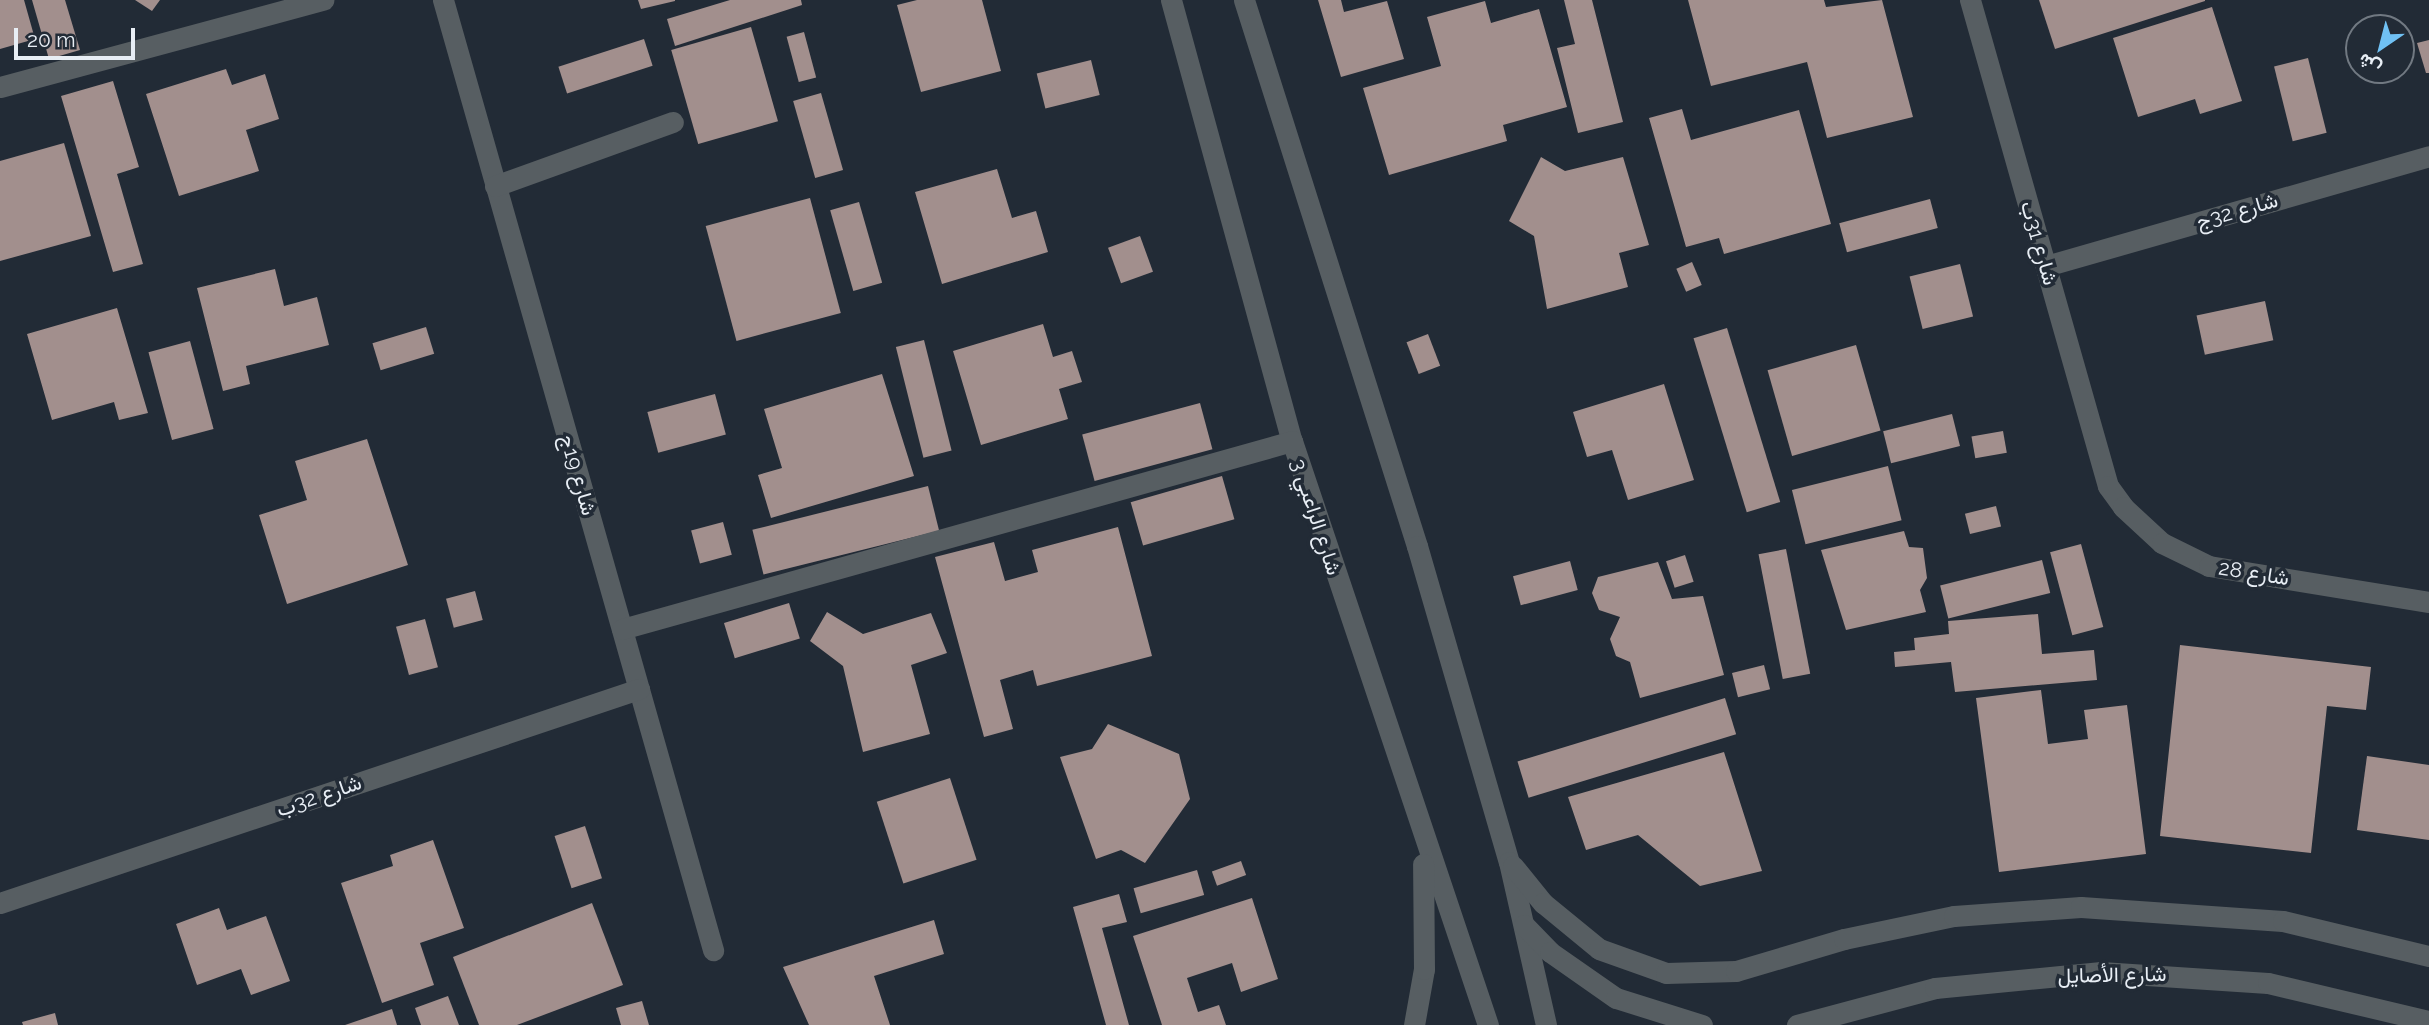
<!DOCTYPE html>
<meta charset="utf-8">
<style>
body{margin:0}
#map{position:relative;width:2429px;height:1025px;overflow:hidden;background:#222b36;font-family:Raleway,Vazirmatn,sans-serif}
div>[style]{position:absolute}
.building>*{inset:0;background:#a28f8d;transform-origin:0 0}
.minor>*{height:21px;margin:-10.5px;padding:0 10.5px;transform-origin:10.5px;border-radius:10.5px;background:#575e62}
span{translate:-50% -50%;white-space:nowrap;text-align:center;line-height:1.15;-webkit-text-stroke:7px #222b36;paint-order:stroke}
.street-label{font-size:21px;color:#e8eef5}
.north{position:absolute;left:2345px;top:14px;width:70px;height:70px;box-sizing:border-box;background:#222b36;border:2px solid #717982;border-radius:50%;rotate:215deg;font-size:19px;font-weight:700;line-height:28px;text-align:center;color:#e8eef5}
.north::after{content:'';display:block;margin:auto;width:24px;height:32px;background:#70c1f4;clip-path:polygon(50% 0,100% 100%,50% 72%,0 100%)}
.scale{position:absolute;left:14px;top:28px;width:121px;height:32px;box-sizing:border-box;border:4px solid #e8eef5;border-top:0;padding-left:9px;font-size:21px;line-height:24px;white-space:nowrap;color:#e8eef5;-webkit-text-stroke:5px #222b36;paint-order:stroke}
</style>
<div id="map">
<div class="building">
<div style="clip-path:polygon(0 0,24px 0,35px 39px,0 49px)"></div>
<div style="clip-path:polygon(32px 0,65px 0,80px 50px,49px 59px)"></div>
<div style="clip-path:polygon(135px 0,160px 0,152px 11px)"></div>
<div style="clip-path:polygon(638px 0,675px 0,675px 1px,641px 9px)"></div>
<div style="clip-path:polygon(730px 0,801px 0,802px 5px,675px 46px,667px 19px)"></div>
<div style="clip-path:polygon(917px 0,982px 0,1001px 71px,921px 92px,897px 5px)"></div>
<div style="clip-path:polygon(1318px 0,1341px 0,1344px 12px,1387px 1px,1404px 59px,1341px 77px)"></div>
<div style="clip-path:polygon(1564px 0,1592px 0,1623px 122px,1578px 133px,1557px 48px,1575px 44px)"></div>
<div style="clip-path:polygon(1688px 0,1824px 0,1826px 7px,1882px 0,1913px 117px,1827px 138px,1807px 62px,1711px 86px)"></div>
<div style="clip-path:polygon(2039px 0,2205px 0,2205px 1px,2055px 49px)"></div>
<div style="clip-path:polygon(1485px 1px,1491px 23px,1539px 9px,1567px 107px,1503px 125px,1507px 141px,1389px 175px,1363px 88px,1441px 66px,1427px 17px)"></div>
<div style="clip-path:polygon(2212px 7px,2242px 101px,2200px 114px,2195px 99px,2138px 117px,2113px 38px)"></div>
<div style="left:751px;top:27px;width:98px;height:83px;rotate:74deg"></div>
<div style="left:804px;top:32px;width:47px;height:18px;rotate:75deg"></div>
<div style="left:644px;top:39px;width:28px;height:90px;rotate:72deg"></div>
<div style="clip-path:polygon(2429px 40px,2429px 73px,2426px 73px,2417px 43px)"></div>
<div style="left:2308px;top:58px;width:77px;height:35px;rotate:76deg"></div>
<div style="left:1091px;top:60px;width:36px;height:56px;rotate:76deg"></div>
<div style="clip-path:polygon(226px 69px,232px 85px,265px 74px,279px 119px,246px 130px,259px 171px,179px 196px,146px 94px)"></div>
<div style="clip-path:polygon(113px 81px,139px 167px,117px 174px,143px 264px,113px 272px,61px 96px)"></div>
<div style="left:821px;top:93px;width:80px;height:29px;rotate:74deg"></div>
<div style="clip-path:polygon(1682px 109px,1691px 140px,1799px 110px,1831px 224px,1724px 254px,1719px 238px,1686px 247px,1649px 118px)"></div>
<div style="clip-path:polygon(64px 143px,91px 236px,0 261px,0 161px)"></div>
<div style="clip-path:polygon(1541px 157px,1565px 171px,1623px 157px,1649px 245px,1619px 253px,1628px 287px,1547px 309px,1534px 236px,1509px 221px)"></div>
<div style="clip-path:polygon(997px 169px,1012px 218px,1036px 211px,1048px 252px,942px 284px,915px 192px)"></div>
<div style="left:810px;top:198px;width:119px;height:108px;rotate:75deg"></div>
<div style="left:1930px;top:199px;width:30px;height:94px;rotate:75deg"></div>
<div style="left:859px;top:202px;width:84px;height:30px;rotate:74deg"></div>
<div style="left:1140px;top:236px;width:38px;height:34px;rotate:70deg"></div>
<div style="left:1692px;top:262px;width:25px;height:17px;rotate:67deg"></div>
<div style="left:1960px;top:264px;width:54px;height:52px;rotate:76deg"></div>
<div style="clip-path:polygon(275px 269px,284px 306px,317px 297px,329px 345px,246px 366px,250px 384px,223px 391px,197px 288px)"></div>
<div style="left:2265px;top:301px;width:40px;height:70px;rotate:78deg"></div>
<div style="clip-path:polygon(117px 308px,148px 413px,119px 420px,114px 402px,52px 420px,27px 334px)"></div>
<div style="clip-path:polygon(1043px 324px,1053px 357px,1072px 351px,1082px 382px,1059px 389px,1068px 419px,981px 445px,953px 351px)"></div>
<div style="left:426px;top:327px;width:28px;height:56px;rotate:73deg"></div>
<div style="left:1727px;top:328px;width:182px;height:35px;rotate:73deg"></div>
<div style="left:1428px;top:334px;width:34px;height:23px;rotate:69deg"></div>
<div style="left:924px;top:340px;width:114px;height:29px;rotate:76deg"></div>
<div style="left:190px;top:341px;width:91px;height:43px;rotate:75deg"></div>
<div style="left:1856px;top:345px;width:89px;height:92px;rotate:74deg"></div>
<div style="clip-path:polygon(882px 374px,914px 476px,771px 518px,758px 475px,782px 468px,764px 409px)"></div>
<div style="clip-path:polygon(1664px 384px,1694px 480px,1628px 500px,1612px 450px,1587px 457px,1573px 412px)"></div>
<div style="left:715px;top:394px;width:42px;height:70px;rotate:75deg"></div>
<div style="left:1200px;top:403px;width:48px;height:122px;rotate:75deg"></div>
<div style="left:1952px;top:414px;width:33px;height:71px;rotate:76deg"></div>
<div style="left:2003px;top:431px;width:22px;height:32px;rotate:80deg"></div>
<div style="clip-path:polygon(367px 439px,408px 565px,287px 604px,259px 515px,307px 500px,295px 461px)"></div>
<div style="left:1888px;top:466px;width:56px;height:99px;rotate:76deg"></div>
<div style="left:1222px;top:476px;width:45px;height:95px;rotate:74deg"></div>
<div style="left:928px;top:486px;width:46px;height:181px;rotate:76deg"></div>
<div style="left:1996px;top:506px;width:21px;height:32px;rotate:76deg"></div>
<div style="left:723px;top:522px;width:34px;height:33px;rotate:75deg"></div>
<div style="clip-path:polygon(1118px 527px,1152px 656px,1037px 686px,1033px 670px,1000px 680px,1013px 729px,984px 737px,935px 557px,994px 542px,1005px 581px,1038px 572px,1032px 550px)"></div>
<div style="clip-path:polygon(1904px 531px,1909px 547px,1923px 548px,1927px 578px,1920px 590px,1926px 612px,1846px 630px,1821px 550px)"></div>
<div style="left:2081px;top:544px;width:86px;height:32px;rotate:75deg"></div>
<div style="left:1786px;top:549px;width:127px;height:28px;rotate:79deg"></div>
<div style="left:1685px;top:555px;width:28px;height:20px;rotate:72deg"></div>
<div style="left:2042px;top:560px;width:34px;height:105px;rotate:76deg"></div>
<div style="left:1570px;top:561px;width:30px;height:59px;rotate:75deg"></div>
<div style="clip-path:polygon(1658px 562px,1672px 599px,1703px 596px,1724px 675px,1640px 698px,1630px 662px,1616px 656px,1610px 639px,1620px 617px,1599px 610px,1592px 593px,1598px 577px)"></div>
<div style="left:475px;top:591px;width:30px;height:30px;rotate:75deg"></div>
<div style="left:789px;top:603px;width:37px;height:68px;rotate:73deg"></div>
<div style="clip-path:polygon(827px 612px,863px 634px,931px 613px,947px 653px,911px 665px,930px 734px,863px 752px,843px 666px,810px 641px)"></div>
<div style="clip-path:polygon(2038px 614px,2042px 654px,2094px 650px,2097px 680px,1955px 692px,1951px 662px,1895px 667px,1894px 652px,1915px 650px,1914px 638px,1949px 634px,1948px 621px)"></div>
<div style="left:425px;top:619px;width:50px;height:30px;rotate:75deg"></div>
<div style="clip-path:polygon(2180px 645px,2371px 667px,2366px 710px,2327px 706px,2311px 853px,2160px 836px)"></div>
<div style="left:1764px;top:665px;width:25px;height:33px;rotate:76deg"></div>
<div style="clip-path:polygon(2041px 690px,2048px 744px,2088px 739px,2084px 710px,2127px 705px,2146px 854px,1999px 872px,1976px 698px)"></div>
<div style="left:1725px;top:698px;width:38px;height:217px;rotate:73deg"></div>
<div style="clip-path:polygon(1108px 724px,1179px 754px,1190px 799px,1145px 863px,1121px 850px,1096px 859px,1060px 757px,1092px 749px)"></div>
<div style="clip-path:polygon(1724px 752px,1762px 871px,1700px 886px,1638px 835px,1586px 850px,1568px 797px)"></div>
<div style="clip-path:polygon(2367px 756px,2429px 765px,2429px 840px,2357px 830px)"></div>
<div style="left:950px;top:778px;width:86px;height:77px;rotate:72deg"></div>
<div style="left:585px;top:826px;width:55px;height:32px;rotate:72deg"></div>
<div style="clip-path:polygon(433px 840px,464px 928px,420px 943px,434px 985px,382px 1003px,341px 883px,393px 866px,390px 855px)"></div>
<div style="left:1241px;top:861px;width:15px;height:31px;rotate:70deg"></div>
<div style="left:1197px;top:870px;width:26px;height:66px;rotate:74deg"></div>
<div style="clip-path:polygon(1119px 894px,1127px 922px,1102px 928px,1129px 1025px,1106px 1025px,1073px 907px)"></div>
<div style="clip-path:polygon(1252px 898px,1278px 979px,1241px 992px,1232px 963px,1187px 978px,1198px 1012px,1219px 1005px,1226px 1025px,1162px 1025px,1133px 936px)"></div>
<div style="clip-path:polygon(592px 903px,623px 985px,517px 1025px,479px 1025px,453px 957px)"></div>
<div style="clip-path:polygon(219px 908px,227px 930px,266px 916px,290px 981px,251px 995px,241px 969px,197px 985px,176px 924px)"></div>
<div style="clip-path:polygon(934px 920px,944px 954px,874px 976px,890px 1025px,809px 1025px,783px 967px)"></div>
<div style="clip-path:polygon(448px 996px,459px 1025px,421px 1025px,415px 1008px)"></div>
<div style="clip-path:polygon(642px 1001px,649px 1025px,621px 1025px,616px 1008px)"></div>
<div style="clip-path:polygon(392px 1009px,397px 1025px,345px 1025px)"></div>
<div style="clip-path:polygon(55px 1013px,58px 1025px,23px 1025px,22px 1022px)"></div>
</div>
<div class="minor">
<div style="left:443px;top:0;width:988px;rotate:74.13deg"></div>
<div style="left:1171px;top:0;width:457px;rotate:74.7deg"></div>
<div style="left:1292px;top:441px;width:616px;rotate:71.45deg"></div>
<div style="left:1244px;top:0;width:573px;rotate:72.42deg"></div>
<div style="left:1417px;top:546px;width:329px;rotate:73.8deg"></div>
<div style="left:1509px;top:862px;width:167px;rotate:77.2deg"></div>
<div style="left:1970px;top:0;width:505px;rotate:74.15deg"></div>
<div style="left:2108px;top:486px;width:26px;rotate:54deg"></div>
<div style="left:2123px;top:507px;width:53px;rotate:42.7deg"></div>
<div style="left:2162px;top:543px;width:52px;rotate:26.1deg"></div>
<div style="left:2209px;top:566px;width:223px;rotate:9.3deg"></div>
<div style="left:0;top:87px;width:335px;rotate:-15.1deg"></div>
<div style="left:495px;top:186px;width:189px;rotate:-19.8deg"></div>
<div style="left:2046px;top:266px;width:398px;rotate:-16deg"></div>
<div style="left:622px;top:629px;width:696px;rotate:-15.67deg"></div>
<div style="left:1513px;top:866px;width:48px;rotate:51deg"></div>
<div style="left:1543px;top:903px;width:72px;rotate:39.4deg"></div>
<div style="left:1599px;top:949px;width:71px;rotate:19.7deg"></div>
<div style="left:1666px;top:973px;width:70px;rotate:-1.6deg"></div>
<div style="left:1736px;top:971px;width:113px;rotate:-16.5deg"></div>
<div style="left:1844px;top:939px;width:112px;rotate:-11.8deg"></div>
<div style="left:1954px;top:916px;width:127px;rotate:-4.1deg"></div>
<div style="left:2081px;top:907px;width:202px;rotate:4deg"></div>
<div style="left:2283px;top:921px;width:150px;rotate:13.5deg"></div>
<div style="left:0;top:903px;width:674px;rotate:-18.52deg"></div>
<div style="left:1524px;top:925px;width:37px;rotate:46deg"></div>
<div style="left:1550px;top:952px;width:80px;rotate:34.9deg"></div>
<div style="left:1616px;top:998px;width:90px;rotate:17.4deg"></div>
<div style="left:1414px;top:1025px;width:57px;rotate:-79.9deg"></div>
<div style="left:1424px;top:969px;width:105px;rotate:-90.5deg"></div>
<div style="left:1797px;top:1025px;width:143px;rotate:-15deg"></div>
<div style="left:1935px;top:988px;width:167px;rotate:-5.5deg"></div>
<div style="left:2101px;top:972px;width:167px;rotate:3.8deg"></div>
<div style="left:2268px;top:983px;width:165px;rotate:13.3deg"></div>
</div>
<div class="street-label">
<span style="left:2237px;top:211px;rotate:-16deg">شارع 32ج</span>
<span style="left:2039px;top:243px;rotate:74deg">شارع 31ب</span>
<span style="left:578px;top:475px;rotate:74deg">شارع 19ج</span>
<span style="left:1316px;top:517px;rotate:72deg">شارع الراعبي 3</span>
<span style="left:2254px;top:573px;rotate:9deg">شارع 28</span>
<span style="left:319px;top:796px;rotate:-19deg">شارع 32ب</span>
<span style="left:2112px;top:975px;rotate:-1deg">شارع الأصايل</span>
</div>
<div class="north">ش</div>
<div class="scale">20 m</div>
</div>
